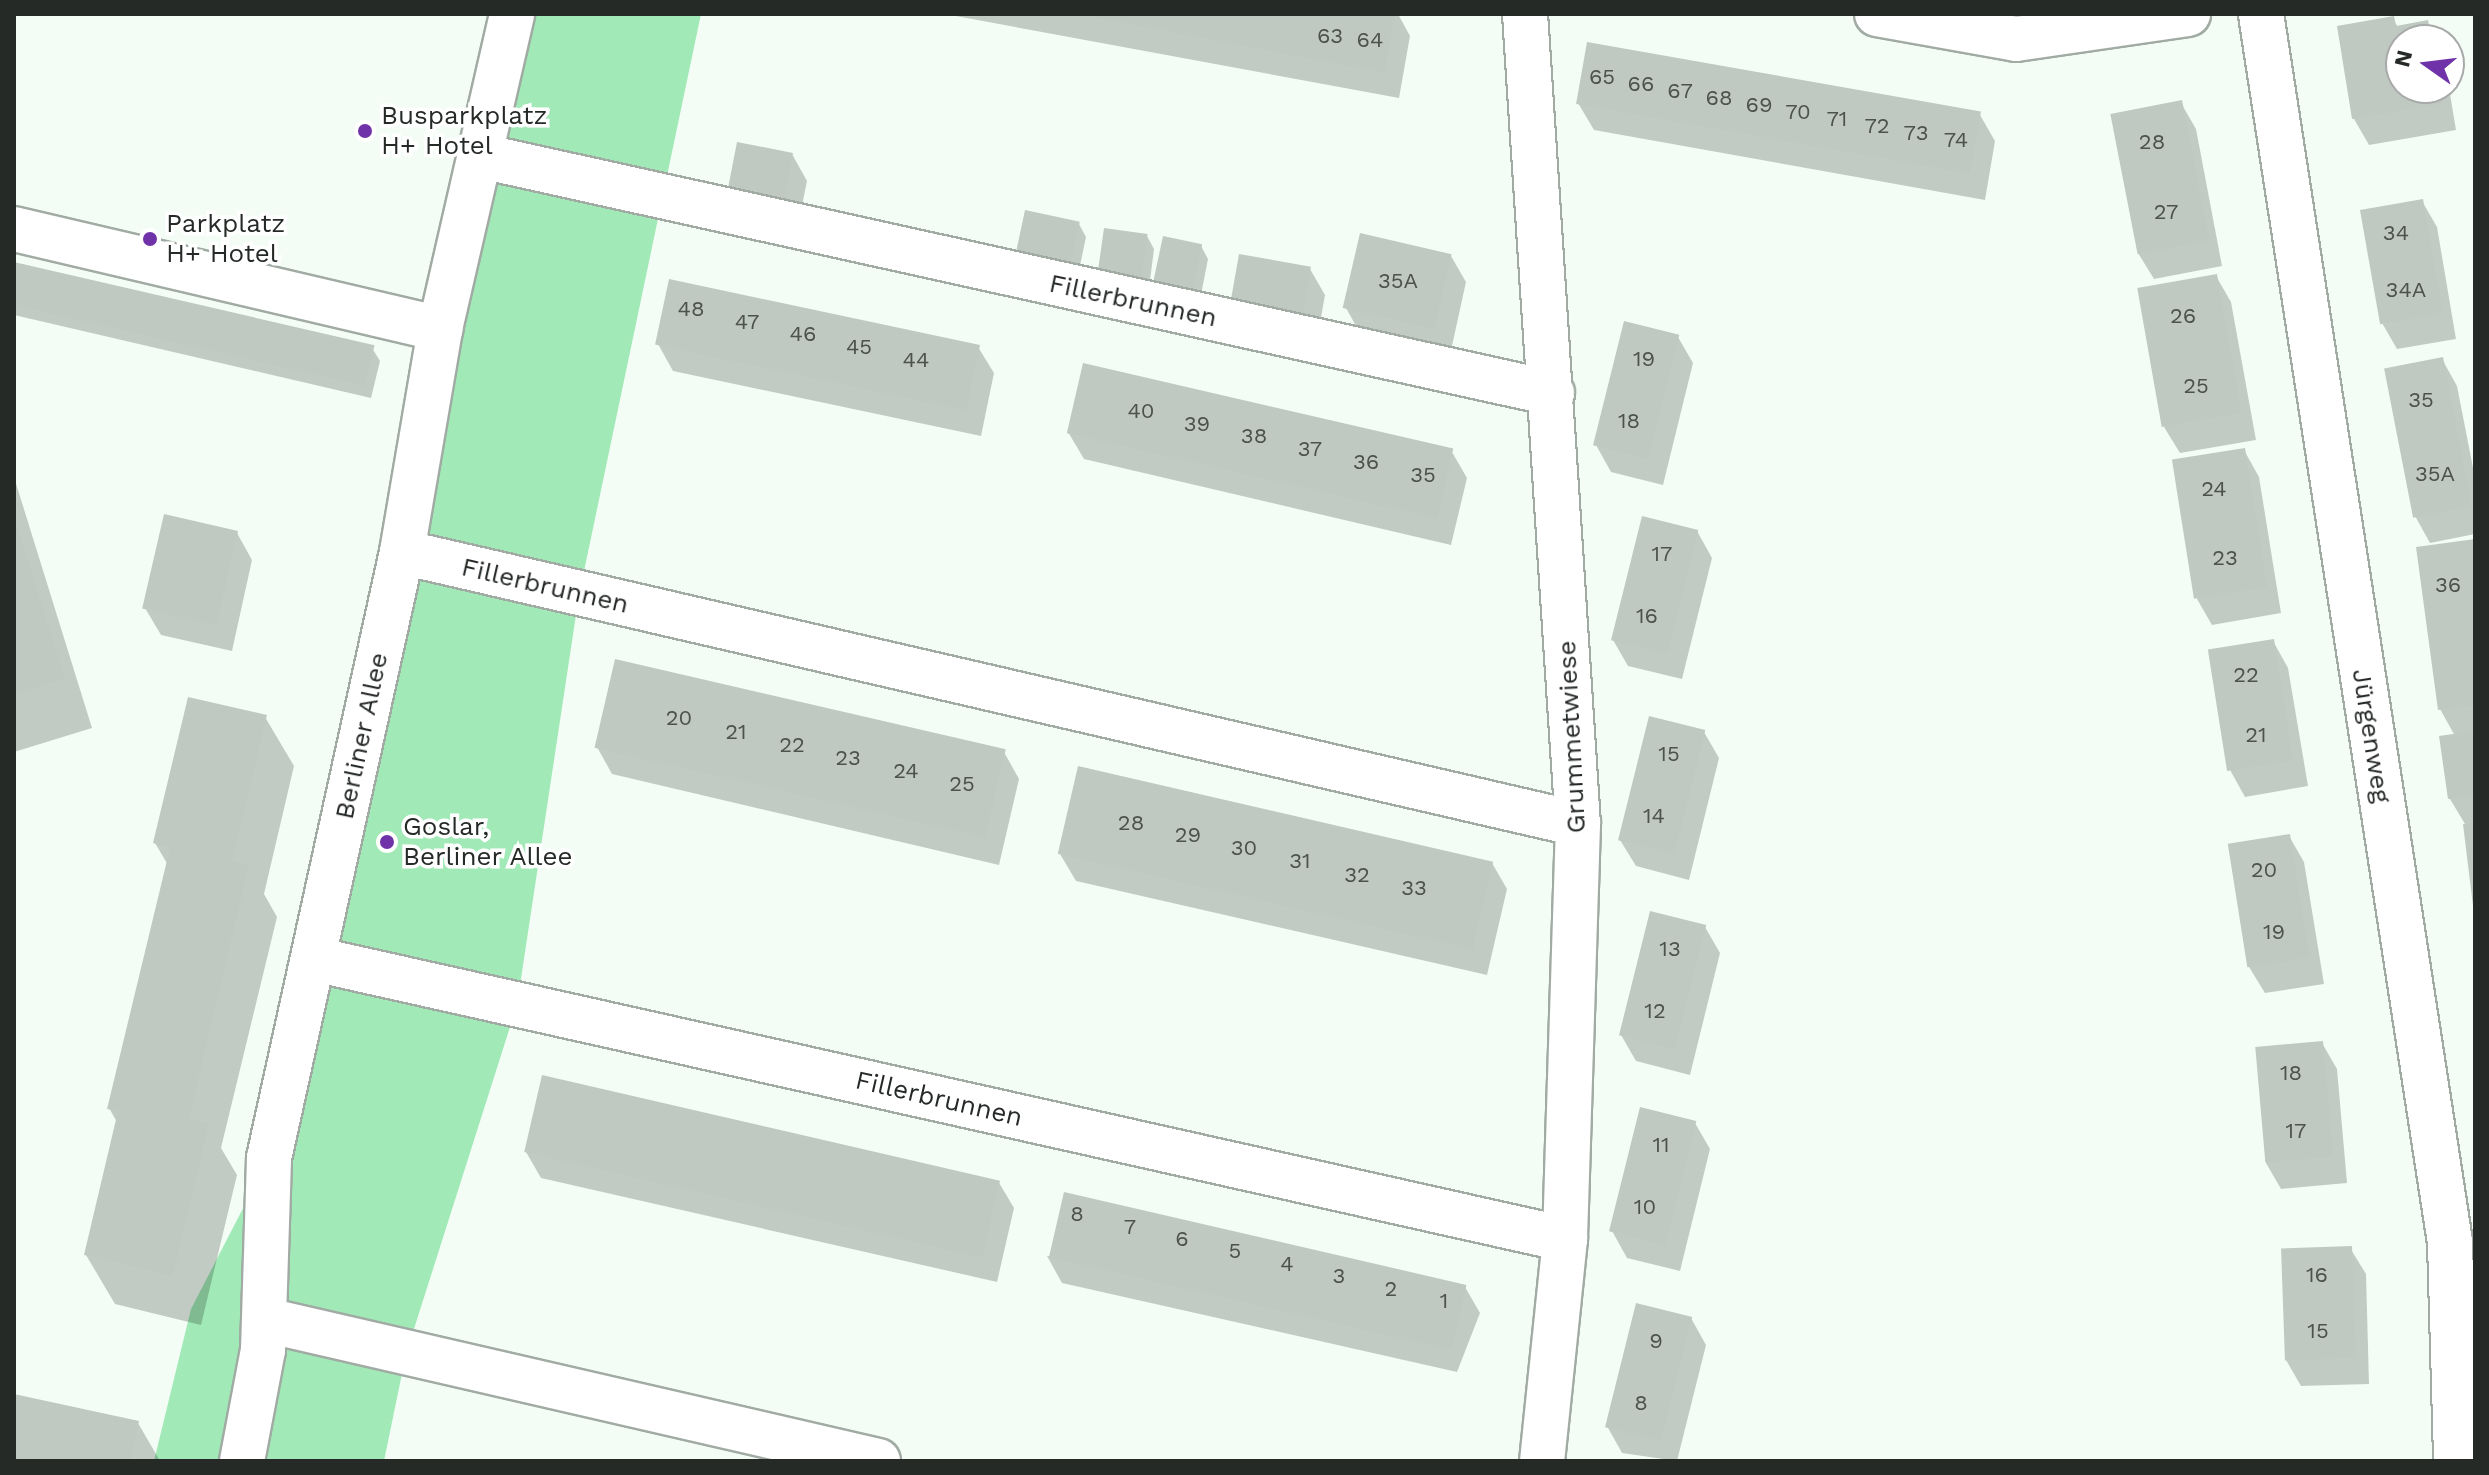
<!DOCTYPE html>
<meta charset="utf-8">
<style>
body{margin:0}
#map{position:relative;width:2489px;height:1475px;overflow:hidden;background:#f3fdf6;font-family:"Work Sans",sans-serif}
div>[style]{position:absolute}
.green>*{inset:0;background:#a1e9b6}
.shadow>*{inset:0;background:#0003}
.building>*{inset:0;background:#bfc9c2;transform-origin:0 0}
.roads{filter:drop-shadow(2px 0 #a1aba4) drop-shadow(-2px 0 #a1aba4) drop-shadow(0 2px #a1aba4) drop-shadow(0 -2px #a1aba4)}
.minor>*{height:44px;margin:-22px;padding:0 22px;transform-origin:22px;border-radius:22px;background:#fff}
.dots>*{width:22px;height:22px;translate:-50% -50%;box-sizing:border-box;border:4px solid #fff;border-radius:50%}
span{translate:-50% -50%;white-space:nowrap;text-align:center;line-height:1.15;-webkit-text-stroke:7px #fff;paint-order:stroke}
.number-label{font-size:22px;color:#4c524e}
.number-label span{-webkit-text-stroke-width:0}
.poi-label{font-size:26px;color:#262a27}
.left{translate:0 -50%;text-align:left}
.street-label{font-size:26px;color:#262a27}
.frame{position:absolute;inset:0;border:16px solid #262a27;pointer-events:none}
.north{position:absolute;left:2385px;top:24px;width:80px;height:80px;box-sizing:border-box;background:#fff;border:2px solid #a8aaa9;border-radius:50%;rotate:284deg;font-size:22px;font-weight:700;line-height:32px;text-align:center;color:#262a27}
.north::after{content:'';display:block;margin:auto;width:28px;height:36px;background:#6f32a8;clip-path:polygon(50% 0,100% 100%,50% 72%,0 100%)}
</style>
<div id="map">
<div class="green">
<div style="clip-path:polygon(512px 14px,701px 14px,579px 595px,517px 1005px,406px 1354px,384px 1461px,154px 1461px,191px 1309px,269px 1158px)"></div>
</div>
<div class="shadow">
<div style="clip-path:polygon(945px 14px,1398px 14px,1410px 36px,1399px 98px)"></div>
<div style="clip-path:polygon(2393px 19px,2398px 27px,2427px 22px,2437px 40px,2401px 40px,2401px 88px,2449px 88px,2456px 130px,2369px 145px,2354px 119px)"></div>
<div style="clip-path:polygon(1578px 103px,1980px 115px,1995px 141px,1985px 200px,1594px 130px)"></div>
<div style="clip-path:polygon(2181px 103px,2196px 129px,2222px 266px,2154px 279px,2138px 253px)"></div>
<div style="clip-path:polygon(792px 154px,807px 181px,798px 225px,731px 188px)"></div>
<div style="clip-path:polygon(2422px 201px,2437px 227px,2456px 339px,2397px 349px,2382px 323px)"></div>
<div style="clip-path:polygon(1079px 224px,1086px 237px,1077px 280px,1025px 269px)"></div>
<div style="clip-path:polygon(1147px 236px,1154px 249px,1148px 296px,1099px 278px)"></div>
<div style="clip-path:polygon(1201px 246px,1208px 259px,1199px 305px,1155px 284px)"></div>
<div style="clip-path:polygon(1451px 256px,1466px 282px,1450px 355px,1361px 335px,1346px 308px)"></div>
<div style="clip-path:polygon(14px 264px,372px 348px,380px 361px,371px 398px,14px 315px)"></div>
<div style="clip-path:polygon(1310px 269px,1325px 295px,1317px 340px,1248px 328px)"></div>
<div style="clip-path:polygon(2216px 276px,2231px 302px,2256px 440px,2180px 453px,2164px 427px)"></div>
<div style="clip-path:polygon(1678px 337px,1693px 363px,1663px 485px,1611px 472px,1596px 445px)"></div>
<div style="clip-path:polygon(658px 344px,978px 347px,994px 373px,981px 436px,673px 371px)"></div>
<div style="clip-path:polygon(2442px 359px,2457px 386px,2475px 478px,2475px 534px,2430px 543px,2415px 516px)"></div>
<div style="clip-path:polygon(1068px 432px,1452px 452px,1467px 478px,1451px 545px,1084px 459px)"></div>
<div style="clip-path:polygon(2244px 450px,2259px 477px,2281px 613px,2212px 625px,2197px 599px)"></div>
<div style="clip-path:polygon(14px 477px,92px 728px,14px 752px)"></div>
<div style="clip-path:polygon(1697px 531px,1712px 558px,1682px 679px,1628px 666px,1613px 640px)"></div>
<div style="clip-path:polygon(237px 533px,252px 560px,232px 651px,161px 635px,145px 608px)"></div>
<div style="clip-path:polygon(2475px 541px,2475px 902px,2465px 824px,2450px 799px,2455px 736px,2440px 709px)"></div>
<div style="clip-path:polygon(2273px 641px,2288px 668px,2308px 786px,2245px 797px,2230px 770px)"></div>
<div style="clip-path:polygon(265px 717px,294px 766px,264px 894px,277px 917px,221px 1148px,237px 1175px,201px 1325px,115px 1304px,86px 1255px,118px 1124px,109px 1108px,168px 865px,155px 843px)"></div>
<div style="clip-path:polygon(1704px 732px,1719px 758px,1689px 880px,1636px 866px,1620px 840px)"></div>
<div style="clip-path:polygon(597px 747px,1004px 752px,1019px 779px,999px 865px,612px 774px)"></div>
<div style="clip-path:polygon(2289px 836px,2304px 862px,2324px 984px,2265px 993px,2249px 967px)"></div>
<div style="clip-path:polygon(1060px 854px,1492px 863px,1507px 889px,1487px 975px,1076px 881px)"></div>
<div style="clip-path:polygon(1705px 927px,1720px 953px,1690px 1075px,1636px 1061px,1621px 1035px)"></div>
<div style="clip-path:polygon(2322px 1043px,2337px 1069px,2347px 1183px,2281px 1189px,2266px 1163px,2257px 1049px)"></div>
<div style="clip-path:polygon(1695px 1123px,1710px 1149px,1680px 1271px,1627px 1258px,1612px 1231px)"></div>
<div style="clip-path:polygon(526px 1152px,998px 1181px,1014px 1208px,997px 1282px,541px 1178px)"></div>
<div style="clip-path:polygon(2350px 1248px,2366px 1274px,2369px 1384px,2301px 1386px,2286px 1360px)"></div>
<div style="clip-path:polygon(1047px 1256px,1465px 1287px,1480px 1313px,1457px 1372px,1062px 1283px)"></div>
<div style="clip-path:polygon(1691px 1318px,1706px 1345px,1677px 1461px,1622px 1453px,1607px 1426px)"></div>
<div style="clip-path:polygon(14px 1396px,138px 1423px,160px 1461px,14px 1461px)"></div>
</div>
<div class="building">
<div style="clip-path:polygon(1078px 14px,1395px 14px,1385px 73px)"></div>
<div style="clip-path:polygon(2394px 16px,2396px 26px,2428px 20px,2432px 40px,2401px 40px,2401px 88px,2439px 88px,2442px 104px,2352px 119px,2337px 26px)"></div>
<div style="left:1587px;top:42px;width:400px;height:63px;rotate:10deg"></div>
<div style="left:2182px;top:100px;width:143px;height:73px;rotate:79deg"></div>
<div style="left:737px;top:142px;width:57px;height:48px;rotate:11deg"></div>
<div style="left:2423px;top:199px;width:116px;height:64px;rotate:80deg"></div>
<div style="left:1025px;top:210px;width:56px;height:47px;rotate:12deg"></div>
<div style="left:1104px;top:228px;width:44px;height:50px;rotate:8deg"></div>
<div style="left:1360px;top:233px;width:94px;height:77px;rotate:13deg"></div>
<div style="left:1163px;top:236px;width:40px;height:50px;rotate:12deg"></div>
<div style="left:1239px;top:254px;width:73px;height:49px;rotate:10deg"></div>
<div style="left:14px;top:262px;width:370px;height:42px;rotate:13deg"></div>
<div style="left:2217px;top:274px;width:141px;height:81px;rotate:80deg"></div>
<div style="left:669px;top:279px;width:318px;height:67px;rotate:12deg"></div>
<div style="left:1624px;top:321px;width:57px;height:128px;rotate:14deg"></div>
<div style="left:2443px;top:357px;width:152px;height:60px;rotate:79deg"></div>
<div style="left:1083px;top:363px;width:380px;height:72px;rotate:13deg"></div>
<div style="left:2245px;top:448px;width:141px;height:74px;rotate:81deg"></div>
<div style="left:164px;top:514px;width:76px;height:97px;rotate:13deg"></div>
<div style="left:1642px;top:516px;width:58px;height:128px;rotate:14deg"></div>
<div style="clip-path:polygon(14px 517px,65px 678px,14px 694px)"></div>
<div style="clip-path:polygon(2475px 539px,2475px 705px,2438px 710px,2416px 547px)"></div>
<div style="left:2274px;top:639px;width:123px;height:67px;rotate:81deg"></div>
<div style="left:615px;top:659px;width:401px;height:91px;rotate:13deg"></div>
<div style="clip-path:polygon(188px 697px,267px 715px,232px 861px,249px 865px,189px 1119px,209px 1123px,173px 1276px,84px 1255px,118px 1111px,107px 1109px,170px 848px,153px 843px)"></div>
<div style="left:1649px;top:716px;width:58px;height:128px;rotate:14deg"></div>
<div style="clip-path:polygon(2475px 731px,2475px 795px,2448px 799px,2439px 736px)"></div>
<div style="left:1078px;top:766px;width:426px;height:90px;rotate:13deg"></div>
<div style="clip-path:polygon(2475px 823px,2475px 906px,2473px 906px,2463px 824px)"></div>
<div style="left:2290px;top:834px;width:125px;height:63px;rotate:81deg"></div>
<div style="left:1650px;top:911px;width:58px;height:128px;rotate:14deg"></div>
<div style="left:2323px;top:1041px;width:116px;height:68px;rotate:85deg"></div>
<div style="left:542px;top:1075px;width:470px;height:79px;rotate:13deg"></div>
<div style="left:1640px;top:1107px;width:58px;height:128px;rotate:14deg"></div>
<div style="left:1064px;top:1192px;width:413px;height:67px;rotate:13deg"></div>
<div style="left:2352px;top:1246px;width:112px;height:71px;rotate:88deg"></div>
<div style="left:1636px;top:1303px;width:58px;height:128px;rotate:14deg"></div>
<div style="clip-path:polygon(14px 1394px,139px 1421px,131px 1461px,14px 1461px)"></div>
</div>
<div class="roads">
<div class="minor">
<div style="left:1525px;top:14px;width:812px;rotate:86.26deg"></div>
<div style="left:1578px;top:824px;width:415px;rotate:91.8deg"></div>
<div style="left:1565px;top:1239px;width:223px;rotate:95.9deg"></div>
<div style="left:1877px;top:14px;width:141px;rotate:10.2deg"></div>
<div style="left:2016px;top:39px;width:174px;rotate:-8.3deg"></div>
<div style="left:2261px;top:14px;width:1242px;rotate:81.25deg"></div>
<div style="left:2450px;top:1242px;width:219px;rotate:88.4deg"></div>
<div style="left:481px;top:156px;width:1097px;rotate:12.48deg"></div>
<div style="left:14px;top:229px;width:438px;rotate:13.2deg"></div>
<div style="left:402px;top:552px;width:1207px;rotate:13.02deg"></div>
<div style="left:314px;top:959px;width:1282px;rotate:12.62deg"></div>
<div style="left:266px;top:1320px;width:628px;rotate:12.97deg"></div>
<div style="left:242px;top:1461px;width:113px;rotate:-79.3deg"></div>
<div style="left:263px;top:1350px;width:192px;rotate:-88.2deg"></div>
<div style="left:269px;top:1158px;width:620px;rotate:-77.62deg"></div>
<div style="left:402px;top:552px;width:226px;rotate:-80.3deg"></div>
<div style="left:440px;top:329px;width:323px;rotate:-77.1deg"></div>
</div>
</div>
<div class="dots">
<div style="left:365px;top:131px;background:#6f32a8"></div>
<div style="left:150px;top:239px;background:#6f32a8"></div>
<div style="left:387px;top:842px;background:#6f32a8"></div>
</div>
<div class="number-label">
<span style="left:1330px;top:36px">63</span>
<span style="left:1370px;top:40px">64</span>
<span style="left:1602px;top:77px">65</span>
<span style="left:1641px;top:84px">66</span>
<span style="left:1680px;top:91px">67</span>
<span style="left:1719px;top:98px">68</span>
<span style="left:1759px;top:105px">69</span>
<span style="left:1798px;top:112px">70</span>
<span style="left:1837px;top:119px">71</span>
<span style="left:1877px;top:126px">72</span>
<span style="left:1916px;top:133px">73</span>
<span style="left:1956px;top:140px">74</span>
<span style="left:2152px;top:142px">28</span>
<span style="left:2166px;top:212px">27</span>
<span style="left:2396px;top:233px">34</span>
<span style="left:1398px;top:281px">35A</span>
<span style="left:2406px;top:290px">34A</span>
<span style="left:691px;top:309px">48</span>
<span style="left:2183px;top:316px">26</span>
<span style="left:747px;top:322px">47</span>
<span style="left:803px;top:334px">46</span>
<span style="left:859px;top:347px">45</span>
<span style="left:1644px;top:359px">19</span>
<span style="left:916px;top:360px">44</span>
<span style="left:2196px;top:386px">25</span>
<span style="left:2421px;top:400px">35</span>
<span style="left:1141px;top:411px">40</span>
<span style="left:1629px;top:421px">18</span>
<span style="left:1197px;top:424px">39</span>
<span style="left:1254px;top:436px">38</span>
<span style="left:1310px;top:449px">37</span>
<span style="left:1366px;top:462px">36</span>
<span style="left:2435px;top:474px">35A</span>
<span style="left:1423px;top:475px">35</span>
<span style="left:2214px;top:489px">24</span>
<span style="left:1662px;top:554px">17</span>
<span style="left:2225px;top:558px">23</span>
<span style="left:2448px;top:585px">36</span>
<span style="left:1647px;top:616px">16</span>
<span style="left:2246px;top:675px">22</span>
<span style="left:679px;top:718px">20</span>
<span style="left:736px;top:732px">21</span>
<span style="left:2256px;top:735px">21</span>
<span style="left:792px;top:745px">22</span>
<span style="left:1669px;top:754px">15</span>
<span style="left:848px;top:758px">23</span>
<span style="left:906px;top:771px">24</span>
<span style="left:962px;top:784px">25</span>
<span style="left:1654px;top:816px">14</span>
<span style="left:1131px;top:823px">28</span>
<span style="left:1188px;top:835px">29</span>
<span style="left:1244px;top:848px">30</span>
<span style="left:1300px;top:861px">31</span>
<span style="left:2264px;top:870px">20</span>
<span style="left:1357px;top:875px">32</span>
<span style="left:1414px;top:888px">33</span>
<span style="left:2274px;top:932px">19</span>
<span style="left:1670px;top:949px">13</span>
<span style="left:1655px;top:1011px">12</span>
<span style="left:2291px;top:1073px">18</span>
<span style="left:2296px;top:1131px">17</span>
<span style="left:1661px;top:1145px">11</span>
<span style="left:1645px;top:1207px">10</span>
<span style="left:1077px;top:1214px">8</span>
<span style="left:1130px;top:1227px">7</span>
<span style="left:1182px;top:1239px">6</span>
<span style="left:1235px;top:1251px">5</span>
<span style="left:1287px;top:1264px">4</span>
<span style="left:2317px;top:1275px">16</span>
<span style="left:1339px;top:1276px">3</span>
<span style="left:1391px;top:1289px">2</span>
<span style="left:1444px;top:1301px">1</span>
<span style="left:2318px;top:1331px">15</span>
<span style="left:1656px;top:1341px">9</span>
<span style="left:1641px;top:1403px">8</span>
</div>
<div class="poi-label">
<span class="left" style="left:381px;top:131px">Busparkplatz<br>H+ Hotel</span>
<span class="left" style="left:166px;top:239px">Parkplatz<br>H+ Hotel</span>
<span class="left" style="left:403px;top:842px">Goslar,<br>Berliner Allee</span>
</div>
<div class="street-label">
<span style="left:1133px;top:301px;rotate:12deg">Fillerbrunnen</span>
<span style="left:545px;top:586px;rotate:13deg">Fillerbrunnen</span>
<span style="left:362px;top:736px;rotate:-78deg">Berliner Allee</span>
<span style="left:2371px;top:736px;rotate:81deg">Jürgenweg</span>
<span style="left:1572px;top:737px;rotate:-93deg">Grummetwiese</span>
<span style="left:939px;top:1099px;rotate:13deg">Fillerbrunnen</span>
</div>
<div class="frame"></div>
<div class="north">N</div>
</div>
